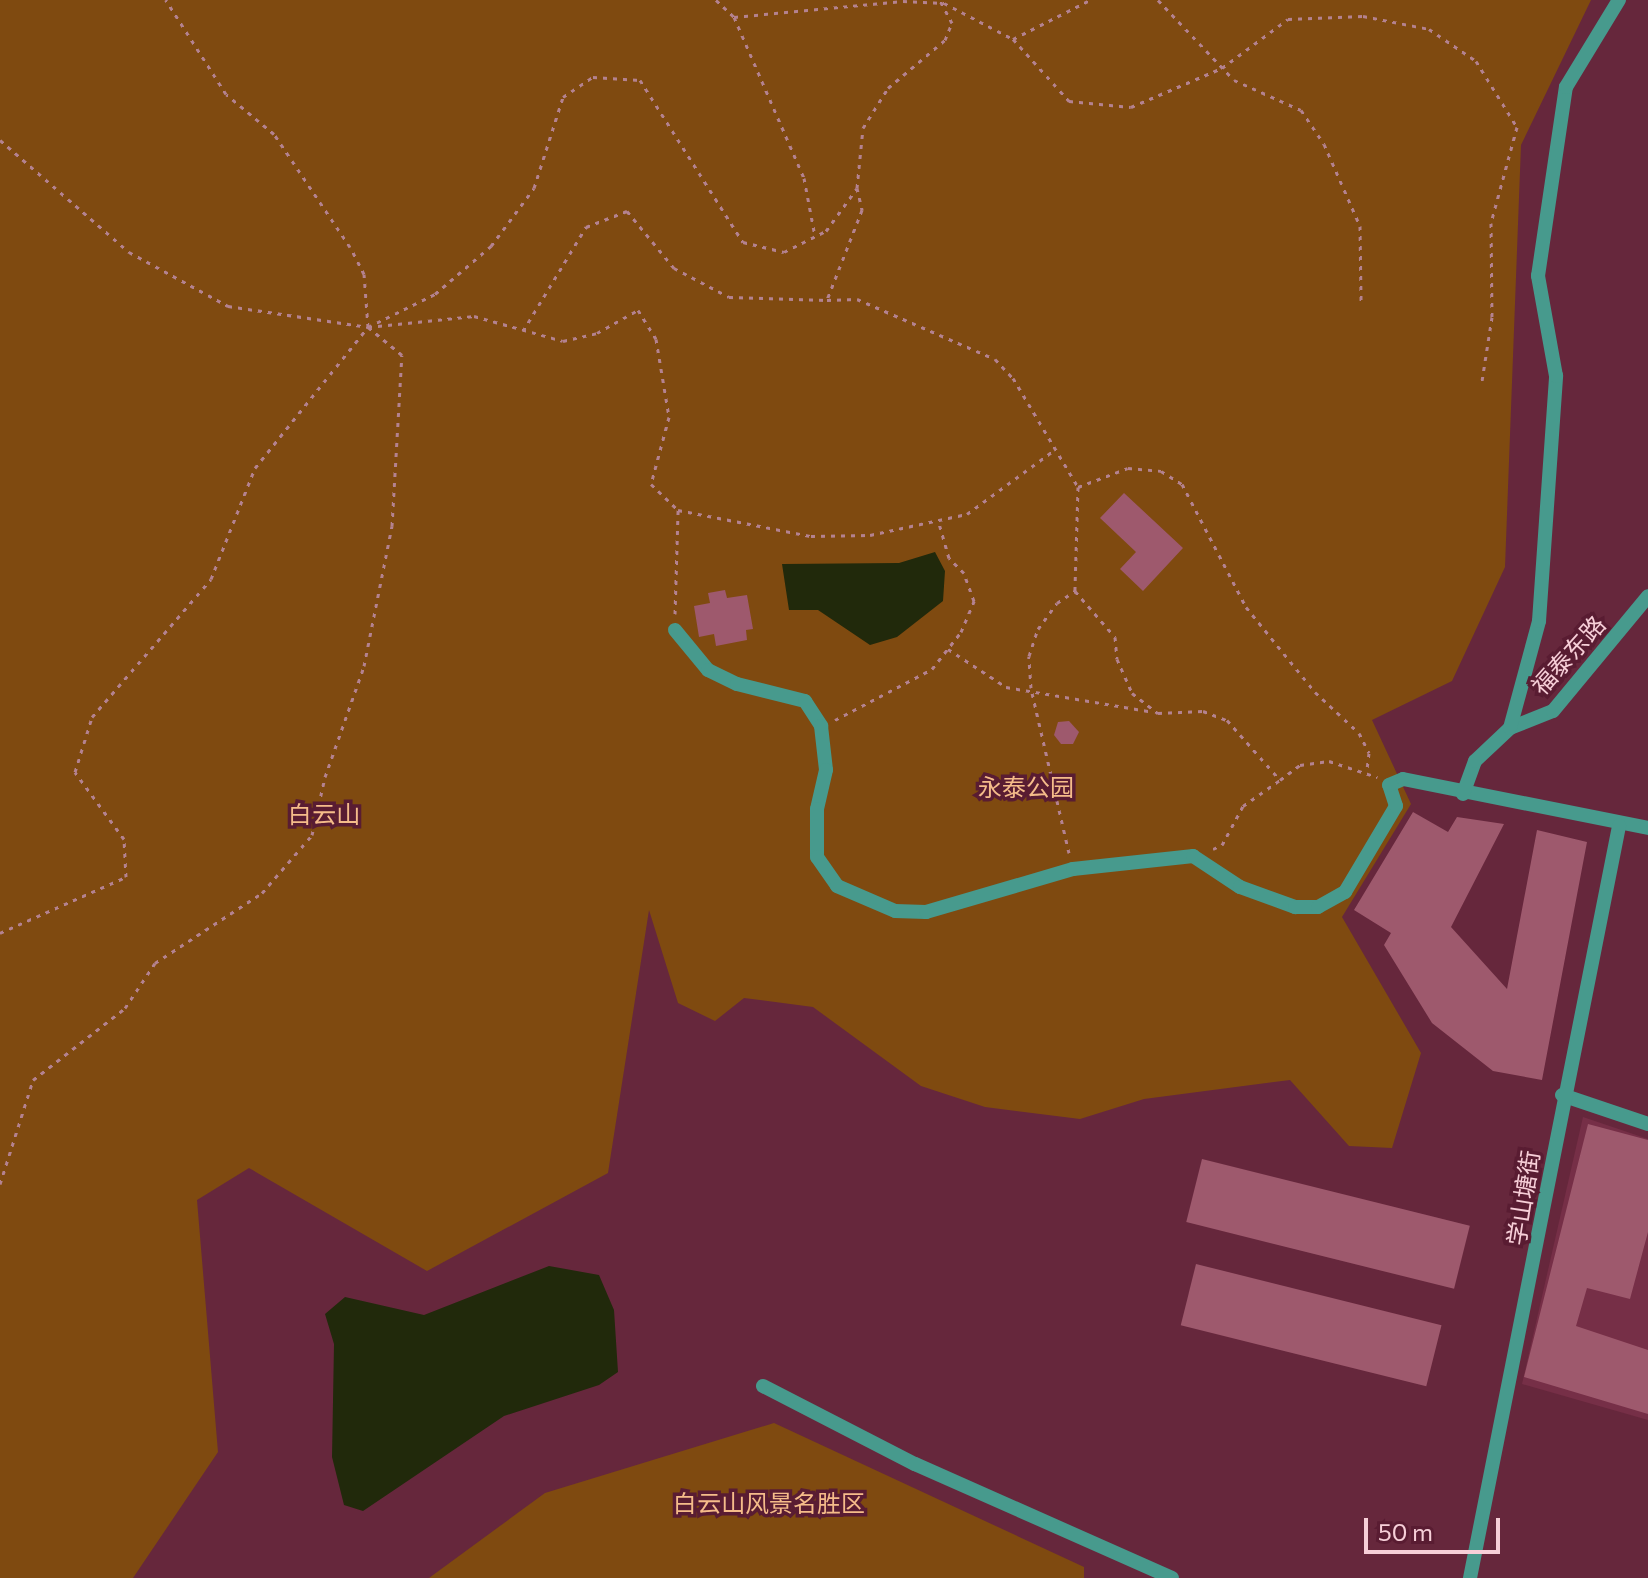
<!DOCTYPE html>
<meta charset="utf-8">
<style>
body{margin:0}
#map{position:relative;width:1648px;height:1578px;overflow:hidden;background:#66273c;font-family:Commissioner,"Noto Sans SC",sans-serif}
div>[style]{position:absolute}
.built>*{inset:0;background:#762f47}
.green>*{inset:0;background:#7f4a10}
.water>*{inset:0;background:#21290b}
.building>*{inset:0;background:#9e596d;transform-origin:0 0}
.path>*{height:3px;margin-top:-1.5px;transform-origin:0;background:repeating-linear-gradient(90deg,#b48290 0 4px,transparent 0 10px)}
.minor>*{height:14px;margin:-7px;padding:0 7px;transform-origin:7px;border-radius:7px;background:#479a8d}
span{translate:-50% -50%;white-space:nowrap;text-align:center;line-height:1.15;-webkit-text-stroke:7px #591c32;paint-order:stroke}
.street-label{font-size:24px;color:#f7cfd8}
.park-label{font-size:24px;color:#f5bc8a}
.scale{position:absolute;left:1364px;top:1518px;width:136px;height:36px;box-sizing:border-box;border:4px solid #f7cfd8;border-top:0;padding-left:10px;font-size:24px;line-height:28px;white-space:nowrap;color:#f7cfd8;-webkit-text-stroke:6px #591c32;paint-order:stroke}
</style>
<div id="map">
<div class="built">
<div style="clip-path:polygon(1583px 1117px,1648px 1139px,1648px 1420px,1522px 1384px)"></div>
</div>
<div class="green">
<div style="clip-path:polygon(0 0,1591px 0,1521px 145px,1505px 567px,1452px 681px,1372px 720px,1411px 804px,1342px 917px,1421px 1053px,1392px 1148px,1349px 1146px,1290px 1080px,1144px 1099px,1080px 1119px,985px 1107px,921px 1086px,813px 1007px,744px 998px,715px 1021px,678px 1003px,649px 910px,608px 1173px,427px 1271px,249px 1168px,197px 1200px,218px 1452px,133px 1578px,0 1578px)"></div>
<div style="clip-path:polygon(774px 1423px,1084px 1567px,1084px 1578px,429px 1578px,545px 1493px)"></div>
</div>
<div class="water">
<div style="clip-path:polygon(935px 552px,945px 571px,943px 601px,897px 637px,870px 645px,818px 610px,789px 610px,782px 564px,899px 563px)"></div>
<div style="clip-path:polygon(549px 1266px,599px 1275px,614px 1310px,618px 1372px,599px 1385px,504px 1416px,363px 1511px,344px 1505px,332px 1457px,334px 1344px,325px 1314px,345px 1297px,424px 1315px)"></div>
</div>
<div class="building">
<div style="clip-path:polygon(1124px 493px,1183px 548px,1143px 591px,1120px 569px,1136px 552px,1100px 518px)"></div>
<div style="clip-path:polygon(725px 590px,727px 598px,747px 595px,753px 629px,746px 630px,747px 640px,716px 646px,714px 634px,699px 637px,694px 606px,710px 603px,708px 593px)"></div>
<div style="clip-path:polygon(1069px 721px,1079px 732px,1073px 744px,1061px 744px,1054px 735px,1058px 722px)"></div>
<div style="clip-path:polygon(1413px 812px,1448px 832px,1457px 817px,1504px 824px,1451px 927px,1507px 989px,1537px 830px,1587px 842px,1542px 1080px,1493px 1071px,1432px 1023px,1384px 945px,1391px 933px,1354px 910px)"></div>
<div style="clip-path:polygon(1588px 1124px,1648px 1140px,1648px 1232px,1630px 1299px,1587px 1288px,1576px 1326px,1648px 1350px,1648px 1414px,1524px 1377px)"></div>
<div style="left:1202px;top:1159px;width:276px;height:65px;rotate:14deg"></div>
<div style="left:1196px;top:1264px;width:253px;height:63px;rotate:14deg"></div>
</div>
<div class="path">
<div style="left:716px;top:0;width:25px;rotate:43deg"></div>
<div style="left:734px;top:17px;width:170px;rotate:-5.4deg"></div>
<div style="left:903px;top:1px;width:41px;rotate:2.8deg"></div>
<div style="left:944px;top:3px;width:78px;rotate:27.6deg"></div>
<div style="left:1013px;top:39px;width:86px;rotate:-26.9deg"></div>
<div style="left:1158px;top:0;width:110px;rotate:46.5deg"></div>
<div style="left:1234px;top:80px;width:73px;rotate:24.1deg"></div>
<div style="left:1301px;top:110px;width:41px;rotate:55.9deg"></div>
<div style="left:1324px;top:144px;width:90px;rotate:66.3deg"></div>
<div style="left:1360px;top:226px;width:76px;rotate:89.2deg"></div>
<div style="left:734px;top:17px;width:176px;rotate:66.5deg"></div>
<div style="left:804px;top:178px;width:59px;rotate:79.3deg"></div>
<div style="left:1013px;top:39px;width:84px;rotate:47.9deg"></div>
<div style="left:1069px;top:101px;width:62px;rotate:5.5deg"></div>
<div style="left:1131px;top:107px;width:99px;rotate:-23.2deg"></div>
<div style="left:1222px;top:68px;width:82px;rotate:-36.6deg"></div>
<div style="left:1288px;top:19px;width:75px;rotate:-2.3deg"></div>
<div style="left:1363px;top:16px;width:67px;rotate:11.1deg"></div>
<div style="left:1429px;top:29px;width:57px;rotate:34.2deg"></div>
<div style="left:1476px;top:61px;width:78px;rotate:58.2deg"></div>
<div style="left:1517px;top:127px;width:99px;rotate:105.2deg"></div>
<div style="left:1491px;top:223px;width:94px;rotate:89.4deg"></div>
<div style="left:1492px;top:317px;width:65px;rotate:98.9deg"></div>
<div style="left:0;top:140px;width:171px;rotate:41deg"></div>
<div style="left:129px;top:252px;width:113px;rotate:28.6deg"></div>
<div style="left:228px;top:306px;width:142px;rotate:8.5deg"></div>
<div style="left:368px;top:327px;width:107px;rotate:-5.9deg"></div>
<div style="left:474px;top:316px;width:92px;rotate:15.7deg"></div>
<div style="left:563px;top:341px;width:35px;rotate:-13deg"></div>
<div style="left:597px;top:333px;width:47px;rotate:-29.3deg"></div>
<div style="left:638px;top:310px;width:34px;rotate:58deg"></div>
<div style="left:656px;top:339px;width:79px;rotate:80.5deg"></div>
<div style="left:669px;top:417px;width:69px;rotate:105deg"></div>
<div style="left:651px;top:484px;width:37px;rotate:44deg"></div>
<div style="left:857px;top:188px;width:23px;rotate:77deg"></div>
<div style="left:862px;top:210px;width:97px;rotate:111.3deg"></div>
<div style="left:827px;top:300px;width:30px;rotate:-2deg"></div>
<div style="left:857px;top:299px;width:150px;rotate:23.5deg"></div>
<div style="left:995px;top:359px;width:26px;rotate:47deg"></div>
<div style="left:1013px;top:378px;width:127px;rotate:59.2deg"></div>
<div style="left:1078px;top:487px;width:104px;rotate:91.7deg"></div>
<div style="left:1075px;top:591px;width:61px;rotate:49deg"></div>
<div style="left:1115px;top:637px;width:22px;rotate:85deg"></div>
<div style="left:1117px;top:659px;width:37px;rotate:66deg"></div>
<div style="left:1132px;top:693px;width:33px;rotate:38deg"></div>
<div style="left:1158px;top:713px;width:45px;rotate:-2.5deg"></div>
<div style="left:1203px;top:711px;width:26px;rotate:21deg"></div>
<div style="left:1227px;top:720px;width:80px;rotate:48.5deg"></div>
<div style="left:1280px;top:780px;width:25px;rotate:-37deg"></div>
<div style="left:1300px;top:765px;width:29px;rotate:-8deg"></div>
<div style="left:1329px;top:761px;width:51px;rotate:18.4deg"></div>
<div style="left:523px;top:331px;width:122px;rotate:-58.8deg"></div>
<div style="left:586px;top:227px;width:44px;rotate:-21.3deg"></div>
<div style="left:627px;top:211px;width:74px;rotate:50.5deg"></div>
<div style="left:674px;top:268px;width:62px;rotate:27.8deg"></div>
<div style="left:729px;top:297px;width:98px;rotate:1.8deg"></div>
<div style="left:1078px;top:487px;width:53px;rotate:-20.8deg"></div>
<div style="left:1128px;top:468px;width:33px;rotate:5deg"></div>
<div style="left:1161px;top:471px;width:25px;rotate:32deg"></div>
<div style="left:1182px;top:484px;width:139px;rotate:62.5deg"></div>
<div style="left:1246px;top:607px;width:109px;rotate:50.9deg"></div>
<div style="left:1315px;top:692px;width:60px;rotate:43deg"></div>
<div style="left:1359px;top:733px;width:22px;rotate:63deg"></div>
<div style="left:1369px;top:753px;width:17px;rotate:97deg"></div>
<div style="left:675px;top:614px;width:104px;rotate:-88.3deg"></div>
<div style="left:678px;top:510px;width:136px;rotate:11.1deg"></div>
<div style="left:811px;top:536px;width:59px;rotate:-1deg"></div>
<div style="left:870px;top:535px;width:99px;rotate:-12.2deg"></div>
<div style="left:967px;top:514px;width:107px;rotate:-36.2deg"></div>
<div style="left:948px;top:649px;width:69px;rotate:33.2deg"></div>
<div style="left:1006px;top:687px;width:150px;rotate:9.6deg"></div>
<div style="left:835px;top:720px;width:110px;rotate:-27.7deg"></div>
<div style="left:932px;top:669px;width:47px;rotate:-51.9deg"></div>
<div style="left:961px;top:632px;width:34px;rotate:-67deg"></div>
<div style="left:974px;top:601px;width:30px;rotate:-110deg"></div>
<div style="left:964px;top:573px;width:21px;rotate:-135deg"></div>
<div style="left:949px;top:558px;width:40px;rotate:-106deg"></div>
<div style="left:1213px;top:849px;width:10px;rotate:-24deg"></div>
<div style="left:1222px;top:845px;width:44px;rotate:-61.7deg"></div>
<div style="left:1243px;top:806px;width:45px;rotate:-35.1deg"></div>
<div style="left:1069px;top:853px;width:169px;rotate:-103deg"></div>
<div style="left:1031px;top:688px;width:32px;rotate:-94deg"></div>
<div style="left:1029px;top:656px;width:28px;rotate:-72deg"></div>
<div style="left:1038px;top:629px;width:32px;rotate:-54deg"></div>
<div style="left:1057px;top:603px;width:22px;rotate:-34deg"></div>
<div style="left:0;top:933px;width:138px;rotate:-24deg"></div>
<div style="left:126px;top:877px;width:38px;rotate:-93deg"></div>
<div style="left:124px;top:839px;width:83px;rotate:-126.2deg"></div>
<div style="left:75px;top:772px;width:58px;rotate:-72.8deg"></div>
<div style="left:92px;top:717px;width:182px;rotate:-49.2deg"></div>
<div style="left:211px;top:579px;width:119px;rotate:-68.4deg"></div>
<div style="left:255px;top:468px;width:181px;rotate:-51.3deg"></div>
<div style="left:368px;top:327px;width:75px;rotate:-26.2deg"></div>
<div style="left:435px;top:294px;width:74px;rotate:-40.6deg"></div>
<div style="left:491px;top:246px;width:72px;rotate:-53.4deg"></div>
<div style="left:534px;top:188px;width:96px;rotate:-72.3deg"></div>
<div style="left:563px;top:97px;width:36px;rotate:-34deg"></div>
<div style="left:593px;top:77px;width:47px;rotate:3.7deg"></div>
<div style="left:640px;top:80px;width:192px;rotate:57.6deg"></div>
<div style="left:743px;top:242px;width:42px;rotate:13.7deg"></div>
<div style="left:784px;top:252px;width:47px;rotate:-26.6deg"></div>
<div style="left:826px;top:231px;width:53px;rotate:-54.2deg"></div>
<div style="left:857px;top:188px;width:60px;rotate:-84.3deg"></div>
<div style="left:863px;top:128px;width:47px;rotate:-58deg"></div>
<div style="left:888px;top:88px;width:75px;rotate:-40.1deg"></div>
<div style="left:945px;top:40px;width:18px;rotate:-68deg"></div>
<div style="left:952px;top:23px;width:26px;rotate:-118deg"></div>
<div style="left:0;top:1184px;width:109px;rotate:-72.4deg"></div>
<div style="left:33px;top:1080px;width:117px;rotate:-38deg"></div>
<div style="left:125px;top:1008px;width:54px;rotate:-56.3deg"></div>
<div style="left:155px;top:963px;width:128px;rotate:-33.2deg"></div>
<div style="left:262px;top:893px;width:77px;rotate:-49.2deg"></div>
<div style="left:312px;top:835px;width:59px;rotate:-77.4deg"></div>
<div style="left:325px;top:777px;width:118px;rotate:-70.6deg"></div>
<div style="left:364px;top:666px;width:143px;rotate:-78.7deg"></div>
<div style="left:392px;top:526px;width:171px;rotate:-86.7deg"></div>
<div style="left:402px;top:355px;width:44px;rotate:-140.5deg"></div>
<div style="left:368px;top:327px;width:53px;rotate:-94.3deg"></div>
<div style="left:364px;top:274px;width:30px;rotate:-117deg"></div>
<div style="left:350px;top:247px;width:136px;rotate:-123.9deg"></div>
<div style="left:274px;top:134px;width:62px;rotate:-140.2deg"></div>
<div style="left:226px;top:94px;width:112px;rotate:-122.6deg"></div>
</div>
<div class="minor">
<div style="left:675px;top:630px;width:52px;rotate:50.5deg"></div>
<div style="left:708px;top:670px;width:32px;rotate:26deg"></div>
<div style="left:737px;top:684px;width:70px;rotate:14deg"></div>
<div style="left:805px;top:701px;width:30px;rotate:57deg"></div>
<div style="left:821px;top:726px;width:44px;rotate:83.5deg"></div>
<div style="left:826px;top:770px;width:40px;rotate:103deg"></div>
<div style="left:817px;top:809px;width:48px;rotate:90deg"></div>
<div style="left:817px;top:857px;width:35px;rotate:55deg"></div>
<div style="left:837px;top:886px;width:63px;rotate:23.3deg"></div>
<div style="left:895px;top:911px;width:31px;rotate:2deg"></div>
<div style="left:926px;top:912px;width:153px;rotate:-16.3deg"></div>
<div style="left:1073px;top:869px;width:121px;rotate:-6.2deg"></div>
<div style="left:1193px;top:856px;width:56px;rotate:33.4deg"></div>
<div style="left:1240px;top:887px;width:59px;rotate:20deg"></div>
<div style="left:1295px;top:907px;width:23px"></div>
<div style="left:1318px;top:907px;width:31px;rotate:-29deg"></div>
<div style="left:1345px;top:892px;width:100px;rotate:-59.3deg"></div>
<div style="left:1396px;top:806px;width:22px;rotate:-108deg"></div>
<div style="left:1389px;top:785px;width:15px;rotate:-23deg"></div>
<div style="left:1403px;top:779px;width:250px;rotate:11.3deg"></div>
<div style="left:1510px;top:728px;width:46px;rotate:-21.6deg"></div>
<div style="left:1553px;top:711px;width:149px;rotate:-50.4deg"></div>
<div style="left:1463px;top:794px;width:35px;rotate:-70deg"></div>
<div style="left:1475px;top:761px;width:48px;rotate:-43.3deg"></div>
<div style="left:1510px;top:728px;width:111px;rotate:-74.8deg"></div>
<div style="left:1539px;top:621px;width:246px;rotate:-86deg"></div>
<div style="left:1556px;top:376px;width:102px;rotate:-100.2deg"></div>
<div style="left:1538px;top:276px;width:191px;rotate:-81.6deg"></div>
<div style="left:1566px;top:87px;width:102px;rotate:-58.7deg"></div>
<div style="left:1562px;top:1095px;width:91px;rotate:18.6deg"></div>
<div style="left:763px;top:1386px;width:171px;rotate:27.2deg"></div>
<div style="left:915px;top:1464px;width:281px;rotate:23.9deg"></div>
<div style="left:1470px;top:1578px;width:767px;rotate:-78.79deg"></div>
</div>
<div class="street-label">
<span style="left:1568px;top:655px;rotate:-48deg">福泰东路</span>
<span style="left:1523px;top:1198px;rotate:-81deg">学山塘街</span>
</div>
<div class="park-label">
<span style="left:1026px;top:787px">永泰公园</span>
<span style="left:324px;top:814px">白云山</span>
<span style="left:769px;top:1503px">白云山风景名胜区</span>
</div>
<div class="scale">50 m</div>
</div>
